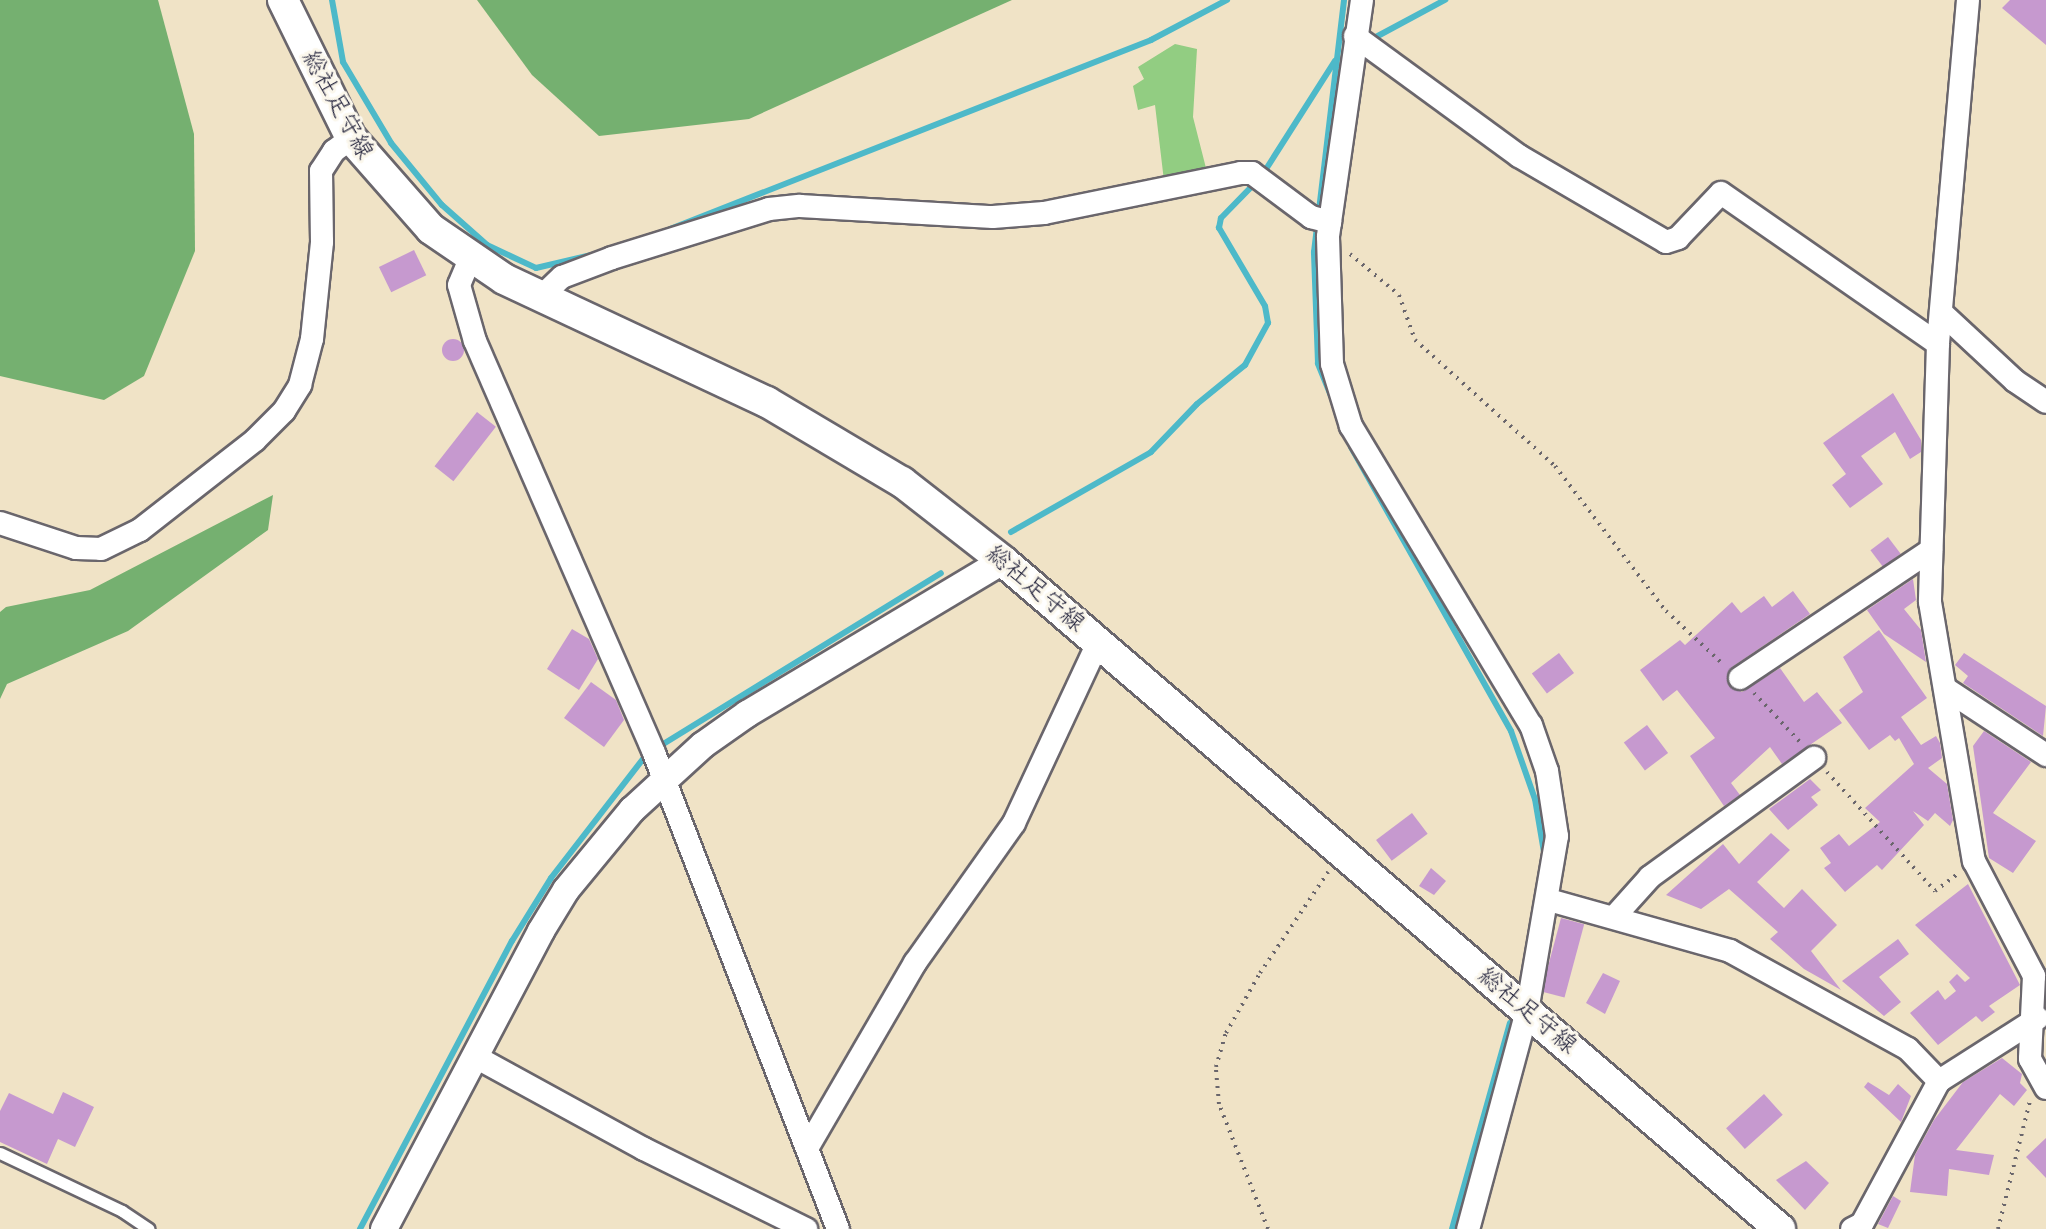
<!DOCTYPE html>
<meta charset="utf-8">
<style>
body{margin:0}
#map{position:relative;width:2046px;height:1229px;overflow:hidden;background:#f0e3c6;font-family:Mynerve,"Klee One",sans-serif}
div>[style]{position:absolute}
.green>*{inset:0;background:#92cd82}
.forest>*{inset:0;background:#75b070}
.stream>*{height:6px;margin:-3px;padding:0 3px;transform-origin:3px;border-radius:3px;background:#4db9c9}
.building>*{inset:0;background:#c699cf;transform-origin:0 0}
.round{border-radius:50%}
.path>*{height:4px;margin-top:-2px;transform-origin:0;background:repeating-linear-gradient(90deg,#6a666c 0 2px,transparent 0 8px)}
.roads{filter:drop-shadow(2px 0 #6a666c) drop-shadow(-2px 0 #6a666c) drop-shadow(0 2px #6a666c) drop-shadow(0 -2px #6a666c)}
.service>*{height:11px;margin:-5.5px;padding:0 5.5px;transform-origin:5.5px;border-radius:5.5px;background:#fff}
.minor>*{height:22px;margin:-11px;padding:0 11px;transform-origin:11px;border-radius:11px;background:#fff}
.tertiary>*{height:26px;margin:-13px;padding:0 13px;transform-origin:13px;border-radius:13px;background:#fff}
.secondary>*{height:30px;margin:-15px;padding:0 15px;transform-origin:15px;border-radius:15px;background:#fff}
span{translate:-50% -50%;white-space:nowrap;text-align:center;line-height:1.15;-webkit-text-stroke:6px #fbf7ec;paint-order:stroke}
.street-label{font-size:24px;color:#22223b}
</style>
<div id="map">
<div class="green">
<div style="clip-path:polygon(1175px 44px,1197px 49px,1193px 117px,1207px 172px,1164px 181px,1155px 105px,1138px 110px,1133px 86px,1144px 79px,1138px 67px)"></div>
</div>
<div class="forest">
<div style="clip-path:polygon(0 0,158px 0,194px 134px,195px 251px,144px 376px,104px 400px,0 376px)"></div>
<div style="clip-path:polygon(477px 0,1012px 0,749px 119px,599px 136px,532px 75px)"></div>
<div style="clip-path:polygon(273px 495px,268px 530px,128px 631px,7px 684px,0 699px,0 612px,6px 607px,90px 590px)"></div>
</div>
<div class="stream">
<div style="left:332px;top:0;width:63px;rotate:79.9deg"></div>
<div style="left:343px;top:62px;width:94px;rotate:59.3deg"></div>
<div style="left:391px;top:143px;width:80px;rotate:50.6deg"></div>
<div style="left:442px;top:205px;width:60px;rotate:41.6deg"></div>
<div style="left:487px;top:245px;width:54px;rotate:25.1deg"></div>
<div style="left:536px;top:268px;width:57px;rotate:-13.3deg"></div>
<div style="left:1374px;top:38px;width:81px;rotate:-28.2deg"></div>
<div style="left:670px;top:229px;width:517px;rotate:-21.45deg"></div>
<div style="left:1151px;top:40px;width:86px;rotate:-27.8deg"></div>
<div style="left:1331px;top:396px;width:35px;rotate:-112deg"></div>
<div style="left:1318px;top:363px;width:111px;rotate:-92.1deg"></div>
<div style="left:1314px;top:252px;width:254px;rotate:-83.2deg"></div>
<div style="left:1351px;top:447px;width:326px;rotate:60.6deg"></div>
<div style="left:1511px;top:731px;width:72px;rotate:70.6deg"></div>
<div style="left:1535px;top:799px;width:54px;rotate:80.4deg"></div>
<div style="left:1011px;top:532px;width:161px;rotate:-29.7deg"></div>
<div style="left:1151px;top:452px;width:66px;rotate:-46.2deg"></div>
<div style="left:1197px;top:404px;width:62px;rotate:-39.1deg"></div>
<div style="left:1245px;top:365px;width:48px;rotate:-61.3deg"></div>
<div style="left:1268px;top:323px;width:17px;rotate:-100deg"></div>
<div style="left:1265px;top:306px;width:91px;rotate:-120.5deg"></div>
<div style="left:1219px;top:228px;width:10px;rotate:-79deg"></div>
<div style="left:1221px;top:218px;width:57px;rotate:-45.7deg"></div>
<div style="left:1261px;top:177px;width:138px;rotate:-57.5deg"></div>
<div style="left:360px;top:1229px;width:326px;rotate:-62.2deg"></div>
<div style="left:512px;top:941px;width:74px;rotate:-58.2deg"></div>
<div style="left:551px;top:878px;width:157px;rotate:-52.3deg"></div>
<div style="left:647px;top:754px;width:345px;rotate:-31.6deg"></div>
<div style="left:1452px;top:1229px;width:214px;rotate:-74.3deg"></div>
</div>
<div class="building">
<div style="clip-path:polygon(2010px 0,2046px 0,2046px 45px,2002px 8px)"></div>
<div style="left:414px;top:250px;width:28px;height:39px;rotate:64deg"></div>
<div class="round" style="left:442px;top:339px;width:22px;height:22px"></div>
<div style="clip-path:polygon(1893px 393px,1921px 440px,1921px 452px,1910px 459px,1895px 432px,1861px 456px,1883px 484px,1850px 508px,1832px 485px,1846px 474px,1823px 443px)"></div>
<div style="left:477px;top:412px;width:24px;height:69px;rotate:38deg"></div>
<div style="left:1888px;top:537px;width:21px;height:22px;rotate:53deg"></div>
<div style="clip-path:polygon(1913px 579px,1916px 600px,1904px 609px,1921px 630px,1926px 662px,1884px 634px,1867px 610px)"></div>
<div style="clip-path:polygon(1793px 591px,1810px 614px,1732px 667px,1728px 685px,1742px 692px,1780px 668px,1804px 702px,1817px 692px,1842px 723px,1782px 764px,1770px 747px,1731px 783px,1740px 795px,1724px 806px,1690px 756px,1715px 738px,1677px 690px,1663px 701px,1640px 670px,1680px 640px,1685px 645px,1732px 602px,1741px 613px,1764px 596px,1772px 607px)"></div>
<div style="clip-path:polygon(572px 629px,589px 639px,598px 659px,579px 690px,547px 669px)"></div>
<div style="clip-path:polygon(1879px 630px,1927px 698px,1901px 717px,1921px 745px,1936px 736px,1940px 743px,1942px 758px,1928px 768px,1947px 784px,1953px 820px,1950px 826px,1935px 813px,1928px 821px,1913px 811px,1924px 825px,1882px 870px,1877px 865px,1845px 892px,1824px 868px,1831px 863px,1820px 848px,1839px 834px,1849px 846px,1880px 822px,1865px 808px,1914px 764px,1899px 738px,1895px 741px,1890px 735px,1869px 750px,1839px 710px,1863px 692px,1843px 657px)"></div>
<div style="left:1559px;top:653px;width:25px;height:34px;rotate:53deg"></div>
<div style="clip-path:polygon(1964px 653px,2046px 706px,2043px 736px,1963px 683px,1968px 676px,1955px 665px)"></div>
<div style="clip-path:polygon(591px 682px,616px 700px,624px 720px,604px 747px,564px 718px)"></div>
<div style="left:1647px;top:725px;width:35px;height:29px;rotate:53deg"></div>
<div style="clip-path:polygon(1984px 731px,2031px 762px,1993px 813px,2036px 841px,2013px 873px,1989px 858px,1973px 746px)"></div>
<div style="clip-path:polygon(1810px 779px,1821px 790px,1811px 797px,1818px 805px,1788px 830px,1769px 809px)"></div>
<div style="left:1412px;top:813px;width:26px;height:45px;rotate:53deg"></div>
<div style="clip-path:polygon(1771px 833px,1790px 850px,1757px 882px,1784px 908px,1802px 889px,1837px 925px,1811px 951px,1841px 990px,1804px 969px,1770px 939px,1778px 932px,1729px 889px,1701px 909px,1666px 895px,1723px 844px,1739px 864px)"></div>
<div style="clip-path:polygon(1431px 868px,1446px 881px,1434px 895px,1419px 886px)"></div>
<div style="clip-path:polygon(1968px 884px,2020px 985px,1989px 1006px,1995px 1012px,1982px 1022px,1976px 1016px,1938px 1045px,1910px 1013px,1938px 990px,1945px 1000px,1956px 991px,1949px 982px,1957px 974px,1965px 982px,1970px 978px,1915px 925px)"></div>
<div style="left:1561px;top:918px;width:24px;height:76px;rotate:15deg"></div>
<div style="clip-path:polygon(1898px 939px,1909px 954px,1879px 977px,1901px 1002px,1884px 1016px,1842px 981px)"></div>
<div style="clip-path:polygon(1603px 973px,1620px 981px,1605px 1014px,1586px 1003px)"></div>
<div style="clip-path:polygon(2002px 1058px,2022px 1074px,2020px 1083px,2027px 1090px,2014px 1106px,2000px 1094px,1956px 1150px,1994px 1155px,1989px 1175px,1949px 1169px,1947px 1196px,1910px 1192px,1915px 1155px,1934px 1120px,1963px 1082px)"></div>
<div style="clip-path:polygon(1868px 1082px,1889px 1095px,1898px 1084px,1911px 1096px,1901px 1122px,1864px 1087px)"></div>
<div style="clip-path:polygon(63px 1092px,94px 1107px,75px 1147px,58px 1139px,47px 1164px,0 1142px,0 1111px,9px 1093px,53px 1114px)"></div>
<div style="left:1764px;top:1094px;width:28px;height:51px;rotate:48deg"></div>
<div style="clip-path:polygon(2046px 1138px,2046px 1178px,2026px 1157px)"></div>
<div style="clip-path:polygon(1806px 1161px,1829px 1183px,1805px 1210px,1776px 1180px)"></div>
<div style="clip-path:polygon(1893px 1196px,1901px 1201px,1888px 1228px,1878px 1224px)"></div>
</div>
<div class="path">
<div style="left:1350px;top:254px;width:64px;rotate:39.9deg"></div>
<div style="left:1399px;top:295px;width:48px;rotate:70.4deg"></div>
<div style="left:1415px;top:340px;width:188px;rotate:42deg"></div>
<div style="left:1555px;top:466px;width:183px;rotate:52.6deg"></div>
<div style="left:1666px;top:611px;width:79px;rotate:43deg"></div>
<div style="left:1754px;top:693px;width:67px;rotate:46.8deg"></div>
<div style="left:1827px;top:772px;width:161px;rotate:47.8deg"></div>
<div style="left:1935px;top:891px;width:31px;rotate:-37deg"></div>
<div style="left:1268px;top:1229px;width:134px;rotate:-111.4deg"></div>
<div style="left:1219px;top:1104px;width:37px;rotate:-95deg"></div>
<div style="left:1216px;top:1067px;width:35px;rotate:-74deg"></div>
<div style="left:1226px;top:1033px;width:69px;rotate:-60.5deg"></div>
<div style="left:1260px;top:973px;width:122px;rotate:-56deg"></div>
<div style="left:1998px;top:1229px;width:132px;rotate:-76deg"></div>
</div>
<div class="roads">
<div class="service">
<div style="left:0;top:1153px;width:135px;rotate:25.4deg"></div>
<div style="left:122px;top:1211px;width:32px;rotate:34deg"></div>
</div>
<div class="minor">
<div style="left:1362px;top:0;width:239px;rotate:98.2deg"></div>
<div style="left:1328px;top:237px;width:127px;rotate:88.2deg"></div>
<div style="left:1332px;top:364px;width:65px;rotate:73deg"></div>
<div style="left:1351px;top:426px;width:349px;rotate:59deg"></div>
<div style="left:1531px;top:725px;width:49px;rotate:70.8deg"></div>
<div style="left:1547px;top:771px;width:66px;rotate:81.3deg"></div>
<div style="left:1557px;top:836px;width:178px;rotate:99.7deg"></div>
<div style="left:1527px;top:1011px;width:226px;rotate:105.1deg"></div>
<div style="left:1968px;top:0;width:345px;rotate:95deg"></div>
<div style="left:1938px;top:344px;width:258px;rotate:91.8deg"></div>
<div style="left:1930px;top:602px;width:263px;rotate:80.4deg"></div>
<div style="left:1974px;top:861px;width:130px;rotate:62.4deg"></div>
<div style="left:2034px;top:976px;width:83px;rotate:92.8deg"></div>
<div style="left:2030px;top:1059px;width:33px;rotate:61deg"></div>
<div style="left:1355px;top:36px;width:203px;rotate:36.2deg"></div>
<div style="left:1519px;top:156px;width:170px;rotate:30.3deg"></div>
<div style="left:1666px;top:242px;width:13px;rotate:-18deg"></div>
<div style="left:1678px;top:238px;width:62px;rotate:-46.3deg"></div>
<div style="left:1721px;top:193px;width:264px;rotate:34.8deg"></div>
<div style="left:470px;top:259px;width:28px;rotate:113deg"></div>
<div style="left:459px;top:285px;width:58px;rotate:74.1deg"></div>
<div style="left:475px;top:341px;width:449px;rotate:66.5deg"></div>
<div style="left:654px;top:753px;width:510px;rotate:68.87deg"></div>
<div style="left:541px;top:297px;width:29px;rotate:-44deg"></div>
<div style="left:562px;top:277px;width:53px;rotate:-20.8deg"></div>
<div style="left:612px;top:258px;width:164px;rotate:-17.3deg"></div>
<div style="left:769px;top:209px;width:31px;rotate:-6deg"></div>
<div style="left:800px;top:206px;width:193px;rotate:3.3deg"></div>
<div style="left:993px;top:217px;width:51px;rotate:-4.5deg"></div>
<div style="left:1044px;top:213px;width:201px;rotate:-11.5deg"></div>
<div style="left:1241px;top:173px;width:11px"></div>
<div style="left:1252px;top:173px;width:74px;rotate:36.7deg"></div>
<div style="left:1311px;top:217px;width:20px;rotate:15deg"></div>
<div style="left:1944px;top:315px;width:97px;rotate:42.9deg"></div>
<div style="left:2015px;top:381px;width:37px;rotate:34deg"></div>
<div style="left:0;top:523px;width:80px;rotate:18.2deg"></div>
<div style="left:76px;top:548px;width:25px;rotate:2deg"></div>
<div style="left:101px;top:549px;width:43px;rotate:-26deg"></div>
<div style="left:140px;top:530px;width:146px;rotate:-38deg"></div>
<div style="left:255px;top:440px;width:41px;rotate:-45deg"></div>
<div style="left:284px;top:411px;width:31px;rotate:-58deg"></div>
<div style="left:300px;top:385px;width:48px;rotate:-75.4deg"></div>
<div style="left:312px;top:339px;width:98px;rotate:-84.1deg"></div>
<div style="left:322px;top:242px;width:71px;rotate:-90.8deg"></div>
<div style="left:321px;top:171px;width:24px;rotate:-57deg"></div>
<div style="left:334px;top:151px;width:21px;rotate:-37deg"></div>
<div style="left:1740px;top:678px;width:230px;rotate:-33.8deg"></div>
<div style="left:1946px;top:689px;width:120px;rotate:33.4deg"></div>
<div style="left:1549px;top:900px;width:188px;rotate:15.7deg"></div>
<div style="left:1730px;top:951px;width:203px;rotate:28.8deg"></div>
<div style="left:1908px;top:1049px;width:45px;rotate:45.9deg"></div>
<div style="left:1615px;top:916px;width:52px;rotate:-48.1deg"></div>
<div style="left:1650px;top:877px;width:203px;rotate:-36deg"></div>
<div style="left:474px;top:1056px;width:194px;rotate:28.7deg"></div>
<div style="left:644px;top:1149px;width:181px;rotate:26.3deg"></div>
<div style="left:809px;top:1145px;width:211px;rotate:-59.8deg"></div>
<div style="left:915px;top:963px;width:171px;rotate:-54.7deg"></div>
<div style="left:1014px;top:823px;width:199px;rotate:-65deg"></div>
<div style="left:1852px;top:1229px;width:11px;rotate:-27deg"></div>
<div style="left:1862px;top:1224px;width:162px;rotate:-61.7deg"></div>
<div style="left:1939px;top:1081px;width:117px;rotate:-32.5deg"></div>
</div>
<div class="tertiary">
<div style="left:384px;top:1229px;width:337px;rotate:-62.2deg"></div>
<div style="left:541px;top:931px;width:48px;rotate:-58.6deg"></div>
<div style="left:566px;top:890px;width:104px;rotate:-50.5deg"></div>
<div style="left:632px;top:810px;width:96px;rotate:-42.5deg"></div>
<div style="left:703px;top:745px;width:54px;rotate:-35.2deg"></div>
<div style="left:747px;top:714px;width:298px;rotate:-30.9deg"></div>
</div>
<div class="secondary">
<div style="left:283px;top:0;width:154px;rotate:63.8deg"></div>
<div style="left:351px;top:138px;width:121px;rotate:48.7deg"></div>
<div style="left:431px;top:229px;width:88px;rotate:34.4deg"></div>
<div style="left:504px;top:279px;width:290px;rotate:25.1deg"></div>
<div style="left:767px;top:402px;width:157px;rotate:30.7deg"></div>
<div style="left:902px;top:482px;width:128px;rotate:38deg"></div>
<div style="left:1003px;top:561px;width:1025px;rotate:40.69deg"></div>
</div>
</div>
<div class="street-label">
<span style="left:337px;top:105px;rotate:61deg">総社足守線</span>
<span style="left:1035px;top:589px;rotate:40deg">総社足守線</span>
<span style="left:1527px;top:1011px;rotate:40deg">総社足守線</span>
</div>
</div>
